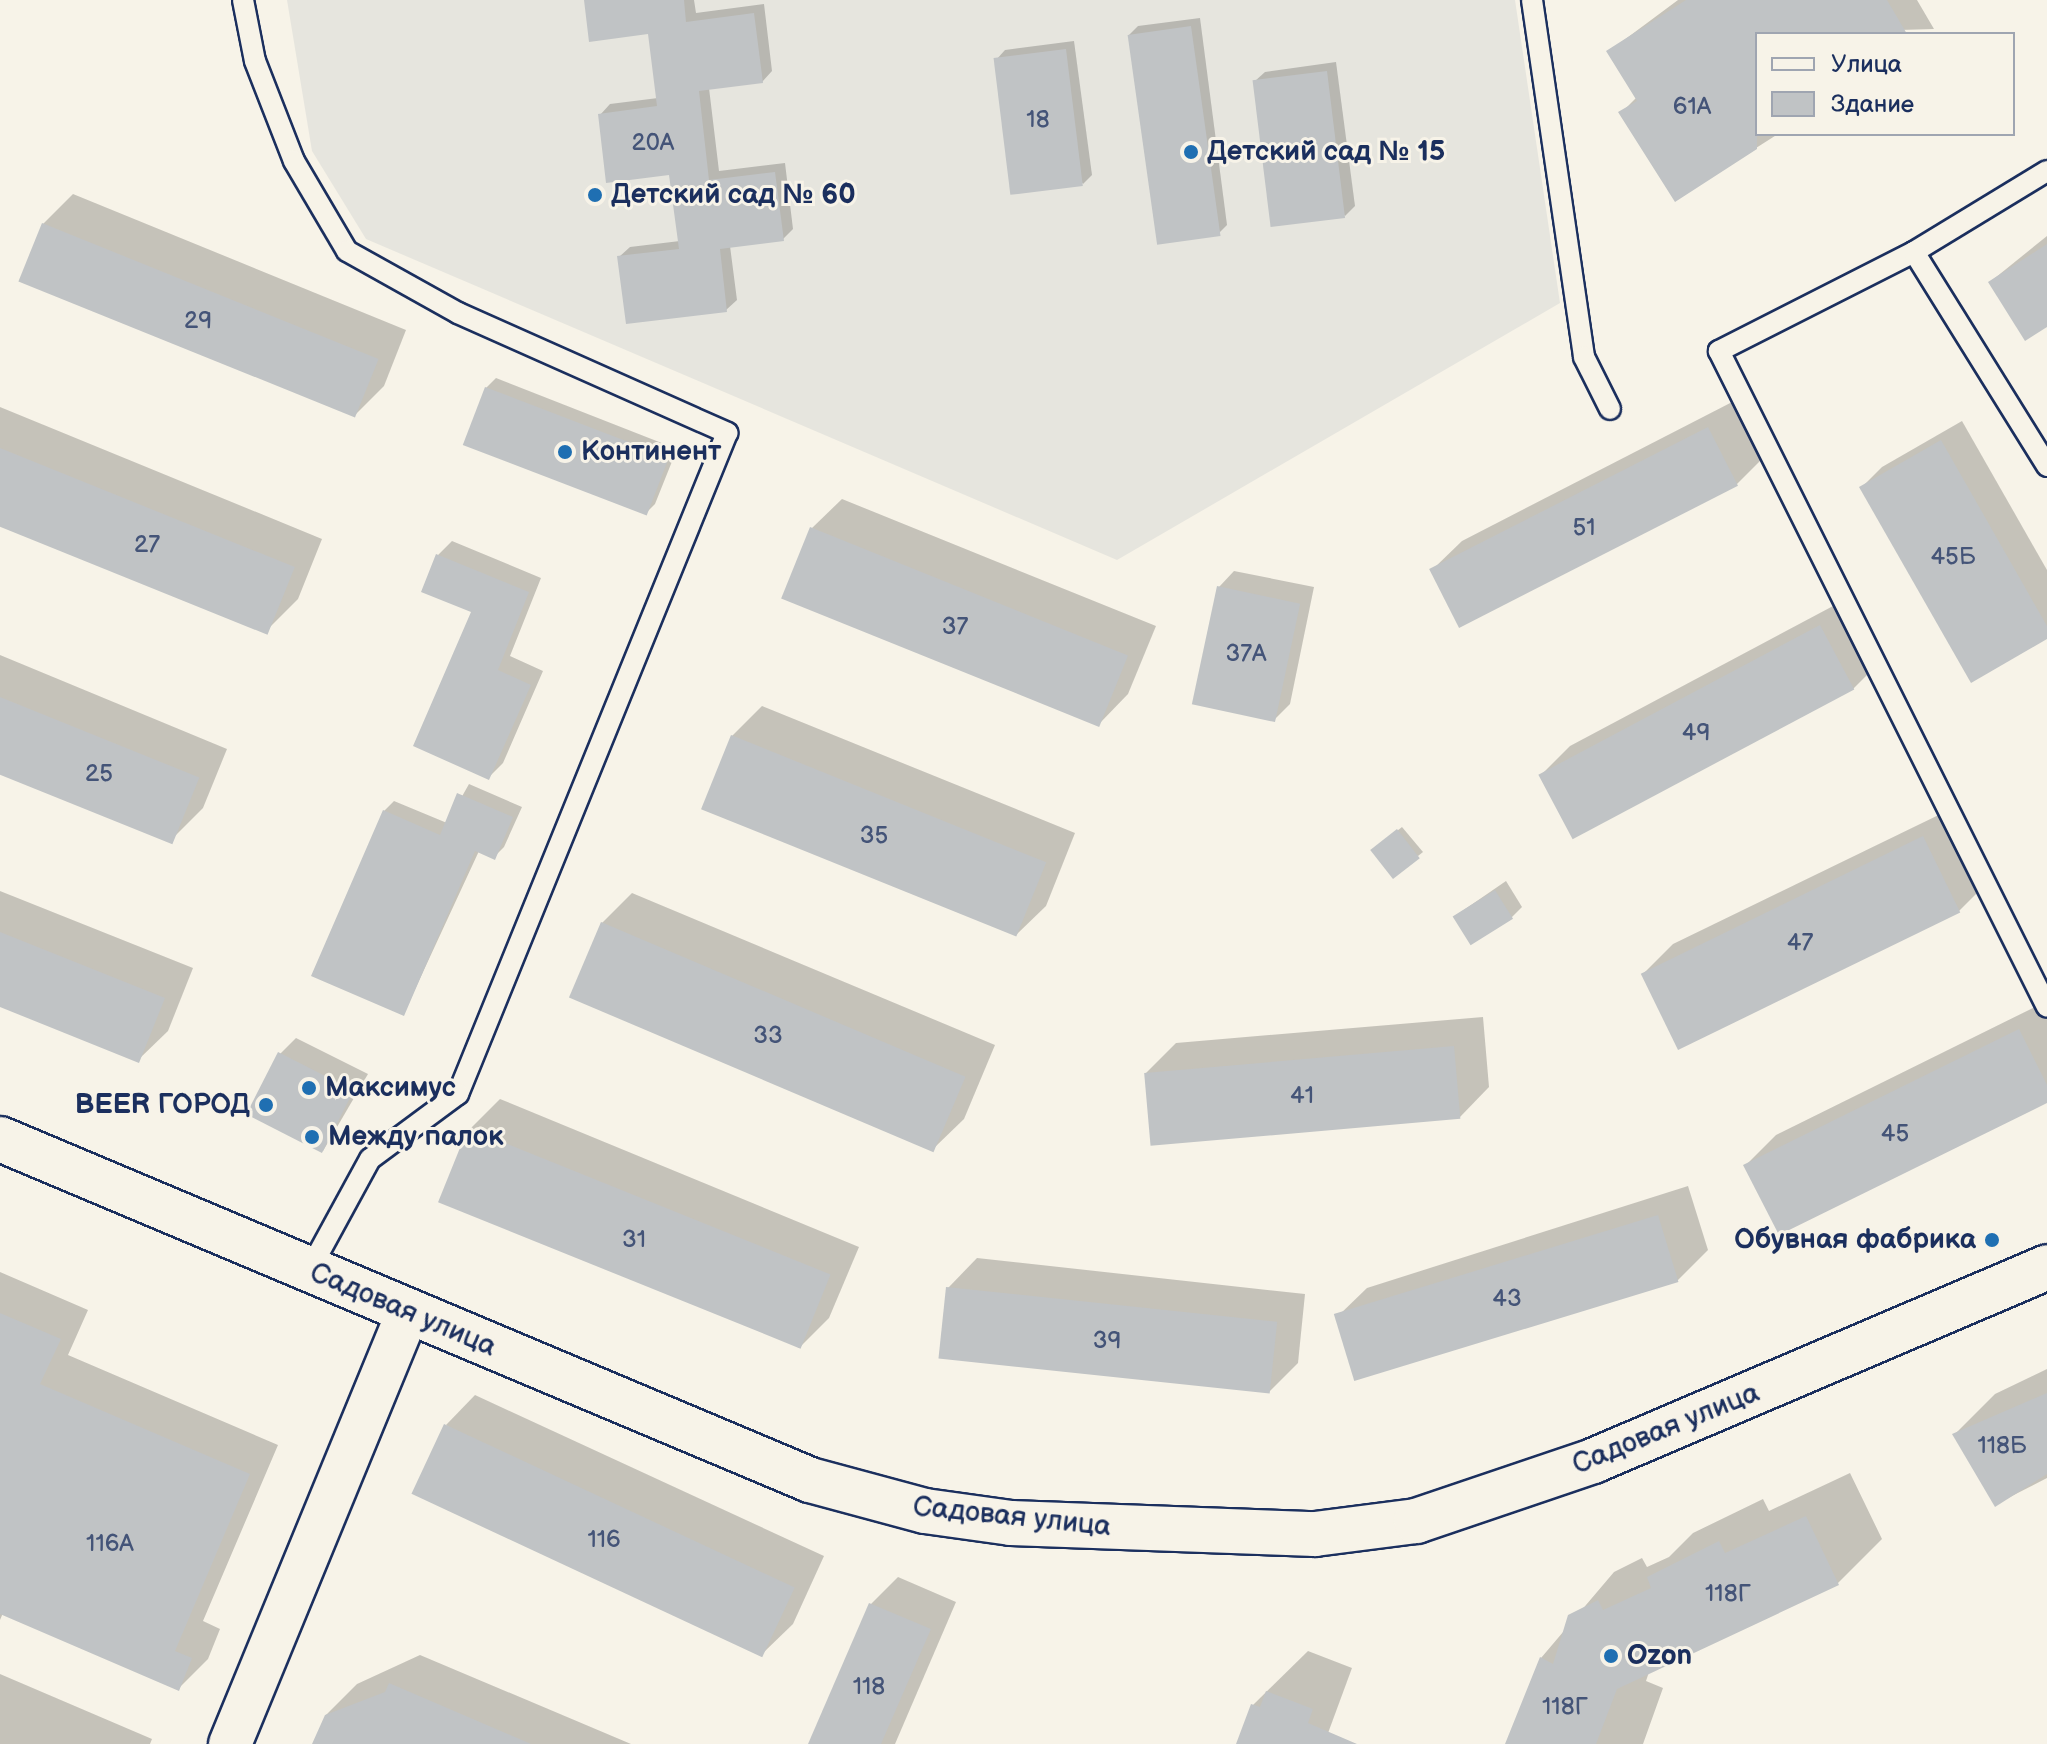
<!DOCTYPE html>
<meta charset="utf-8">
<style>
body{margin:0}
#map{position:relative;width:2047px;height:1744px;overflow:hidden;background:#f7f3e8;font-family:"Balsamiq Sans",sans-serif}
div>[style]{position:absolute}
.built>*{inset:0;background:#e6e5de}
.shadow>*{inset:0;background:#0003}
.building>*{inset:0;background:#c0c3c5;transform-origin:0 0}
.roads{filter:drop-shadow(2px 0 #1b2f5e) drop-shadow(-2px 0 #1b2f5e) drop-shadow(0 2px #1b2f5e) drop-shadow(0 -2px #1b2f5e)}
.lane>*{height:20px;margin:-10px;padding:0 10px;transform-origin:10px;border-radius:10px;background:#f7f3e8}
.street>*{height:42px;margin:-21px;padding:0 21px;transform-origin:21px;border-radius:21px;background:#f7f3e8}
.secondary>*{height:44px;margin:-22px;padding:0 22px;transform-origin:22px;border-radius:22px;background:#f7f3e8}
.dots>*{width:22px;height:22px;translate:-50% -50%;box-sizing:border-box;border:4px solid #f7f3e8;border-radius:50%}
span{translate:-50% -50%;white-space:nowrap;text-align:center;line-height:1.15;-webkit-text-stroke:6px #f7f3e8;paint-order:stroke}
.number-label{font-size:24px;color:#445478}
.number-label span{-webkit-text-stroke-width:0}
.poi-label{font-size:28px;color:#1b2f5e;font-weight:700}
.left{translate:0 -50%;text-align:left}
.right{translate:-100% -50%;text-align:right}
.street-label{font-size:28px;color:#1b2f5e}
.legend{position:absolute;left:1755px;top:32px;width:260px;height:104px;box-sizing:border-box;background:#f7f3e8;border:2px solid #9fa5b1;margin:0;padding:10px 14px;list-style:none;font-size:24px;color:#1b2f5e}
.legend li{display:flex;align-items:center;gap:16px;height:40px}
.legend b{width:40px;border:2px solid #9fa5b1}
</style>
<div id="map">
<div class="built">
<div style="clip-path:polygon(287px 0,1515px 0,1560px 303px,1117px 560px,366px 239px,312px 151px)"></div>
</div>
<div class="shadow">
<div style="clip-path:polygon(586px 0,694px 0,696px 13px,764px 4px,772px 71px,762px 82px,709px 88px,719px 171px,785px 163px,793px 229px,783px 239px,730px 246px,737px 300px,726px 310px,619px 257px,630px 247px,680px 241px,671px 173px,600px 115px,610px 104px,658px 98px,650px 32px)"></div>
<div style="clip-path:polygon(1678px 0,1917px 0,1934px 29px,1757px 34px,1757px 134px,1778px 134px,1676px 199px,1621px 113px,1637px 97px,1608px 52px)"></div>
<div style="clip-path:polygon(1200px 18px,1227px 225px,1218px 234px,1129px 35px,1138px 26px)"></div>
<div style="clip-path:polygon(1074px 41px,1092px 175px,1083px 184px,996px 60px,1005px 50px)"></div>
<div style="clip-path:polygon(1336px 62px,1355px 206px,1345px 216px,1255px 81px,1265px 72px)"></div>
<div style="clip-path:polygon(73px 194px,406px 330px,384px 386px,354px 416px,43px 224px)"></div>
<div style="clip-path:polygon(2047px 236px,2047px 324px,1990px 282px)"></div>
<div style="clip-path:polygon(496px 378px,677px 449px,655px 504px,645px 514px,486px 388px)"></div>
<div style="clip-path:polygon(1738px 399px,1767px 454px,1737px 484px,1461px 626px,1432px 570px,1462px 541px)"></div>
<div style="clip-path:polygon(0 407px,322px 539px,298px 599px,268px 629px,0 519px)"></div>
<div style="clip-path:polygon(1962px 421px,2047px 570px,2047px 637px,1862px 487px,1882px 467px)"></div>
<div style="clip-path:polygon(842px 499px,1156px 626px,1128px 694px,1099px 724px,812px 528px)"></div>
<div style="clip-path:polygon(452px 541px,541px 578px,510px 656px,543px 671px,503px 763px,489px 777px,474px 611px,438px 555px)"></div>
<div style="clip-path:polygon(1234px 571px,1314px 587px,1290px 704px,1275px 719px,1219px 587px)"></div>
<div style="clip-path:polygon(1850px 597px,1883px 659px,1853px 689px,1540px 776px,1570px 746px)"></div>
<div style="clip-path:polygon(0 655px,227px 749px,203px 808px,173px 838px,0 766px)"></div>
<div style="clip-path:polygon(762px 706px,1075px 833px,1046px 906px,1016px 935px,732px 736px)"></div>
<div style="clip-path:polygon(469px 784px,522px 807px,504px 847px,494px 857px,479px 851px,404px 1013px,384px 811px,394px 801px,447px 823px)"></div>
<div style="clip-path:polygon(1953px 808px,1989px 881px,1959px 911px,1643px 974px,1673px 944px)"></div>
<div style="clip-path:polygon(1402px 827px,1423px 852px,1418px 856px,1378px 846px)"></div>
<div style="clip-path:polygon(1506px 881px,1522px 907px,1512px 917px,1455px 916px)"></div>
<div style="clip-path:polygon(0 891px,193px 968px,168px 1031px,138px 1060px,0 1005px)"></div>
<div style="clip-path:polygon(632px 893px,995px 1045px,964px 1119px,934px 1148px,602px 923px)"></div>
<div style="clip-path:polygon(2047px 1001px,2047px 1101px,1746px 1165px,1776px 1135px)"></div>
<div style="clip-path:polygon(1483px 1017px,1489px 1087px,1460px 1117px,1146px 1073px,1176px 1043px)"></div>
<div style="clip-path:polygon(296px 1038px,368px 1074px,323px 1151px,280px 1054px)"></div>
<div style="clip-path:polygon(500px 1099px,859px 1247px,829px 1318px,799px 1348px,470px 1129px)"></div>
<div style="clip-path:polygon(1688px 1186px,1708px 1250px,1678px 1280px,1337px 1317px,1367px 1288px)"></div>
<div style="clip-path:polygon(977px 1258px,1305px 1294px,1298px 1363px,1268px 1393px,948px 1288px)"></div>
<div style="clip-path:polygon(0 1272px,88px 1310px,68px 1355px,278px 1445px,203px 1621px,220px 1629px,208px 1659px,179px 1688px,3px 1613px,0 1620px)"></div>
<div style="clip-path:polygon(2047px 1369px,2047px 1478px,1996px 1504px,1955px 1434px,1995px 1394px)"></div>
<div style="clip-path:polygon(475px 1395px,824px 1556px,793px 1624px,763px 1653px,446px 1425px)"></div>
<div style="clip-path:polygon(1850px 1473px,1882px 1539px,1838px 1583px,1649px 1672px,1646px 1681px,1663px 1688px,1643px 1744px,1507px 1744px,1541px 1658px,1614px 1572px,1642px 1558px,1647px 1567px,1669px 1557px,1693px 1533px,1763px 1499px,1769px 1511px)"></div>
<div style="clip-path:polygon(898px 1577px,956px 1602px,895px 1744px,810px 1744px,871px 1604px)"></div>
<div style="clip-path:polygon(1308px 1651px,1352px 1668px,1324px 1744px,1238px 1744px,1253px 1705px)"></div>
<div style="clip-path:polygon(420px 1655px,631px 1744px,314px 1744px,326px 1715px,357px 1684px)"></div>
<div style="clip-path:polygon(0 1674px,152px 1739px,150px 1744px,0 1744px)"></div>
</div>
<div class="building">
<div style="clip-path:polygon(584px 0,684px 0,686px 22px,754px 13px,763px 83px,699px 91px,709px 180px,775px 172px,784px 241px,720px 249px,727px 312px,626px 324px,617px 256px,679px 249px,669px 175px,606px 183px,598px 114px,657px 106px,648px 34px,589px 42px)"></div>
<div style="clip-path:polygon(1686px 0,1887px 0,1907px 34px,1757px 34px,1757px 149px,1675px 202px,1618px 112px,1637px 101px,1606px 51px)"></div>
<div style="left:1191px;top:26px;width:212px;height:64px;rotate:82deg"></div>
<div style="left:1066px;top:49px;width:138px;height:73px;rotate:83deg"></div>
<div style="left:1327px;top:71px;width:148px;height:75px;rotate:83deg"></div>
<div style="left:42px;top:223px;width:363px;height:63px;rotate:22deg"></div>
<div style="clip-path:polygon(2047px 244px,2047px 327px,2025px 341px,1988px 282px)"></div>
<div style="left:485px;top:387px;width:197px;height:62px;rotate:21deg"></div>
<div style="left:1708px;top:427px;width:66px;height:313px;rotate:63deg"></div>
<div style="clip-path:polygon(1941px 440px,2047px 626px,2047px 639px,1971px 683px,1859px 487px)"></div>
<div style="left:0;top:448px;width:318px;height:73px;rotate:22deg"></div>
<div style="left:810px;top:527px;width:343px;height:77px;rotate:22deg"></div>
<div style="clip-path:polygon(436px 554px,529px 592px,498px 670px,531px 685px,489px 780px,413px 746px,471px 612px,421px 592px)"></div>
<div style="left:1217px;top:586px;width:85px;height:121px;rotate:12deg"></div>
<div style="left:1820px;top:625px;width:73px;height:319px;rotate:62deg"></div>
<div style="left:0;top:697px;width:215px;height:72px;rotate:22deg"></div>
<div style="left:731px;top:735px;width:340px;height:80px;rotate:22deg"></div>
<div style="clip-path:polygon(457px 793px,513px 817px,495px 860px,475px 851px,404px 1016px,311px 976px,383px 810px,440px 835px)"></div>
<div style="left:1397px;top:829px;width:37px;height:34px;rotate:52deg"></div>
<div style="left:1923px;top:836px;width:85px;height:314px;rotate:64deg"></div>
<div style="left:1495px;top:890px;width:34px;height:50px;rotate:58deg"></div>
<div style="left:601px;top:922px;width:396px;height:82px;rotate:23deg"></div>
<div style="clip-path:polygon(0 932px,165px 998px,139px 1063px,0 1007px)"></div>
<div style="clip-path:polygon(2019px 1029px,2047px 1085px,2047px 1103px,1779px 1235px,1743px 1165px)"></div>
<div style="left:1454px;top:1046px;width:73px;height:311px;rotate:85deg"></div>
<div style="left:278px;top:1052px;width:85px;height:70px;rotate:27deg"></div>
<div style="left:468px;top:1128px;width:391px;height:80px;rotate:22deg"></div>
<div style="left:1658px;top:1215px;width:70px;height:339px;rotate:73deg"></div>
<div style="left:946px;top:1287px;width:333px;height:72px;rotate:6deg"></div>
<div style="clip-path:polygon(0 1313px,61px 1339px,40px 1384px,250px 1474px,175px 1651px,192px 1658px,179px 1691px,0 1614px)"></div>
<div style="clip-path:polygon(2047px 1393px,2047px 1474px,1995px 1507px,1952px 1434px)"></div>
<div style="left:444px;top:1424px;width:387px;height:77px;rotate:25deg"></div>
<div style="clip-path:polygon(1806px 1516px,1839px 1585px,1617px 1689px,1596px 1744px,1505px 1744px,1540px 1657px,1553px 1664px,1568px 1615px,1598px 1600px,1603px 1610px,1651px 1588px,1647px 1577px,1719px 1541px,1725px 1553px)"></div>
<div style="clip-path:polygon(869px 1603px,931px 1629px,881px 1744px,808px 1744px)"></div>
<div style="clip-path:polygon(389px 1683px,531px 1744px,312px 1744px,325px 1715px,385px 1692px)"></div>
<div style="clip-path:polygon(1266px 1691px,1313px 1709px,1308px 1723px,1357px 1744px,1236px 1744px,1251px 1704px,1260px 1707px)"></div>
</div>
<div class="roads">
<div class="lane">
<div style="left:243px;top:0;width:62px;rotate:78.9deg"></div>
<div style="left:255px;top:61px;width:107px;rotate:68.7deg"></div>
<div style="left:294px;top:161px;width:104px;rotate:59.5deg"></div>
<div style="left:347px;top:251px;width:127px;rotate:29.2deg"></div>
<div style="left:458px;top:313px;width:295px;rotate:24deg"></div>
<div style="left:727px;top:433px;width:714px;rotate:112.14deg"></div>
<div style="left:458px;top:1094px;width:109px;rotate:143.5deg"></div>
<div style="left:370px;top:1159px;width:128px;rotate:118.6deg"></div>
<div style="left:1532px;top:0;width:361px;rotate:81.7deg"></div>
<div style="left:1584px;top:357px;width:58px;rotate:63.4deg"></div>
<div style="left:2047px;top:171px;width:156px;rotate:148.7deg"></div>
<div style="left:1914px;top:252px;width:219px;rotate:153.1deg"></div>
<div style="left:1719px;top:351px;width:733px;rotate:63.43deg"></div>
<div style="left:1914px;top:252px;width:252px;rotate:58.1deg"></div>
</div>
<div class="street">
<div style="left:230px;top:1744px;width:466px;rotate:-67.6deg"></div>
</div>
<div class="secondary">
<div style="left:0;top:1139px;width:879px;rotate:22.83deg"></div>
<div style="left:810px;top:1480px;width:119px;rotate:15.1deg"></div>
<div style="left:925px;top:1511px;width:87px;rotate:7.9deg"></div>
<div style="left:1011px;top:1523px;width:304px;rotate:2.1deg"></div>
<div style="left:1315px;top:1534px;width:102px;rotate:-7.3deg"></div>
<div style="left:1416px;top:1521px;width:187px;rotate:-18.7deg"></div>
<div style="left:1593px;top:1461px;width:494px;rotate:-23.1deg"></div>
</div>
</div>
<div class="dots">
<div style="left:1191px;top:152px;background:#1f6fb2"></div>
<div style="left:595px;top:195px;background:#1f6fb2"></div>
<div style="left:565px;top:452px;background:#1f6fb2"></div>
<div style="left:309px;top:1088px;background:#1f6fb2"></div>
<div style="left:266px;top:1105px;background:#1f6fb2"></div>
<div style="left:312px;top:1137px;background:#1f6fb2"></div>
<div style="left:1992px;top:1240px;background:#1f6fb2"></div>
<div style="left:1611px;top:1656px;background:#1f6fb2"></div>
</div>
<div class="number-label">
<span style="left:1692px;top:107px">61А</span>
<span style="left:1038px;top:120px">18</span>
<span style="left:653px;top:143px">20А</span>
<span style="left:198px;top:321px">29</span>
<span style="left:1584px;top:528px">51</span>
<span style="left:147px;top:545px">27</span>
<span style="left:1953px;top:557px">45Б</span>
<span style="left:955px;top:627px">37</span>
<span style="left:1246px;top:654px">37А</span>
<span style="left:1696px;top:733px">49</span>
<span style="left:99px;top:774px">25</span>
<span style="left:874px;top:836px">35</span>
<span style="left:1800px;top:943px">47</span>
<span style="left:768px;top:1036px">33</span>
<span style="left:1302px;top:1096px">41</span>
<span style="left:1895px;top:1134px">45</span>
<span style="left:634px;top:1240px">31</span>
<span style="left:1507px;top:1299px">43</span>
<span style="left:1107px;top:1341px">39</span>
<span style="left:2002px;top:1446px">118Б</span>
<span style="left:604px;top:1540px">116</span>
<span style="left:110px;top:1544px">116А</span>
<span style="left:1728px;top:1594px">118Г</span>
<span style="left:869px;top:1687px">118</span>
<span style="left:1565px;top:1707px">118Г</span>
</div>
<div class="poi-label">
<span class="left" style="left:1207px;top:152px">Детский сад № 15</span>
<span class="left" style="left:611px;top:195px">Детский сад № 60</span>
<span class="left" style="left:581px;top:452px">Континент</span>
<span class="left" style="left:325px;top:1088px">Максимус</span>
<span class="right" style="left:250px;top:1105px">BEER ГОРОД</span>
<span class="left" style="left:328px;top:1137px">Между палок</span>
<span class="right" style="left:1976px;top:1240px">Обувная фабрика</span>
<span class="left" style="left:1627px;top:1656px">Ozon</span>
</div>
<div class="street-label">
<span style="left:403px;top:1310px;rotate:23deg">Садовая улица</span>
<span style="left:1666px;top:1429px;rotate:-22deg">Садовая улица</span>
<span style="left:1012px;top:1517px;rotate:6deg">Садовая улица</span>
</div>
<ul class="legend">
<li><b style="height:10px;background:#f7f3e8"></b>Улица</li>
<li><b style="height:22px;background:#c0c3c5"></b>Здание</li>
</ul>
</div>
